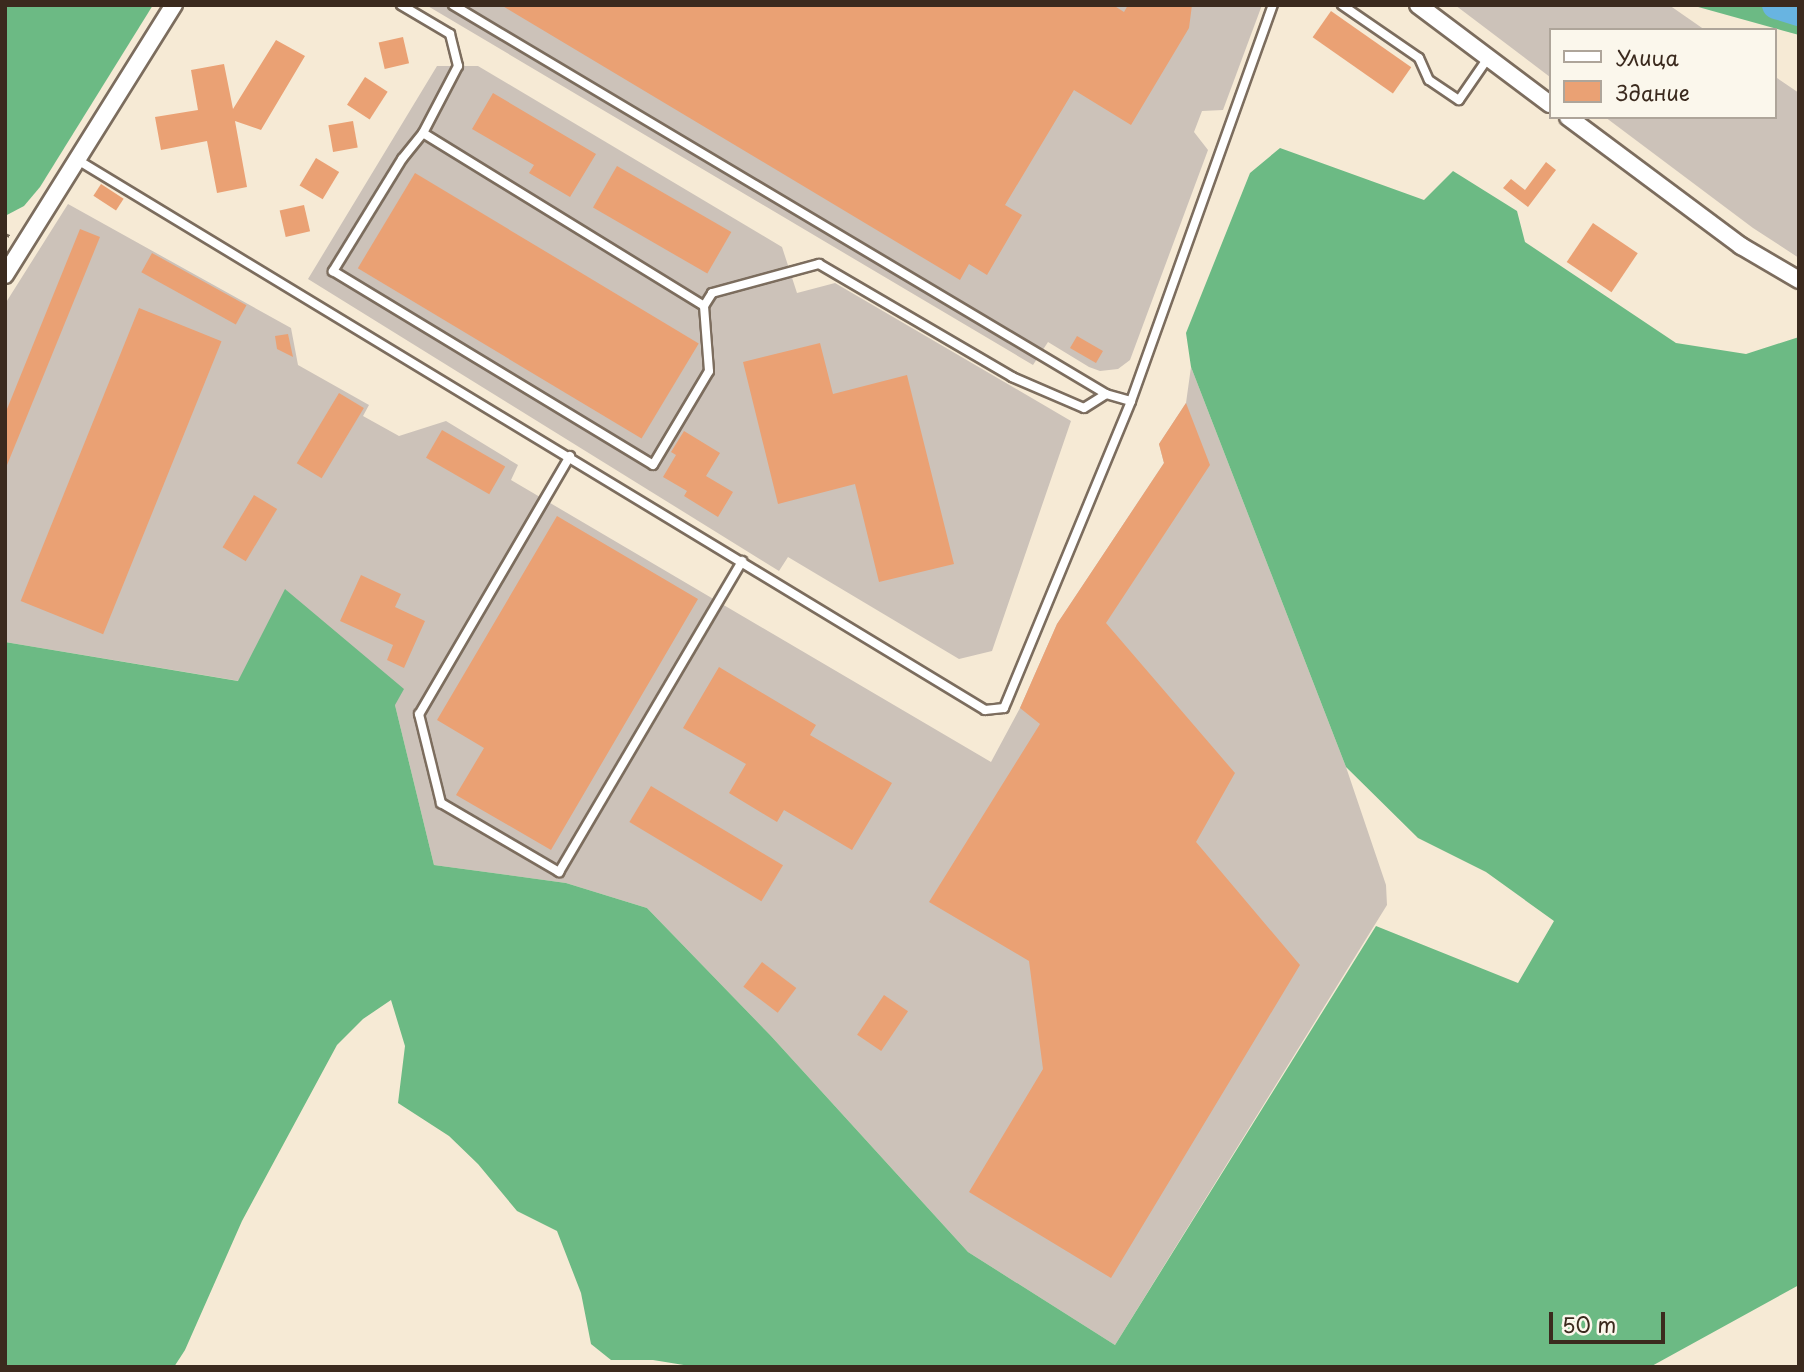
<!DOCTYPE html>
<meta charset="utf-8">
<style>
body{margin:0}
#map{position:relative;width:1804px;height:1372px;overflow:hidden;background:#f6ead5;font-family:"Playpen Sans",sans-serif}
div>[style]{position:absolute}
.industrial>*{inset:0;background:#ccc2b9}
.forest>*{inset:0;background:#6cba84}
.river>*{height:28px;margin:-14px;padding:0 14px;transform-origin:14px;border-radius:14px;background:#68b4e1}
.building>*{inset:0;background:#eaa174;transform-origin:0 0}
.path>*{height:2.5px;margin-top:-1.25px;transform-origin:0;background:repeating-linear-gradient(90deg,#7c6d5e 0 5px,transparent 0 10px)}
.roads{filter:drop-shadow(2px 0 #7c6d5e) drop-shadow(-2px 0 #7c6d5e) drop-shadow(0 2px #7c6d5e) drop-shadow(0 -2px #7c6d5e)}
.lane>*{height:8px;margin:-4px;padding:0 4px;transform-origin:4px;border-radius:4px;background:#fff}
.street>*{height:16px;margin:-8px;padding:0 8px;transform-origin:8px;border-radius:8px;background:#fff}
span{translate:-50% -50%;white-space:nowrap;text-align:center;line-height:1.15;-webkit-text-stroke:6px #fbf7ec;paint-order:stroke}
.frame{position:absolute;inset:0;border:7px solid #3b2a1e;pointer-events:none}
.legend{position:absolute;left:1549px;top:28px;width:228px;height:91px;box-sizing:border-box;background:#fbf7ec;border:2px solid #aea59a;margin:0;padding:9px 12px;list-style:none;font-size:21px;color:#3b2a1e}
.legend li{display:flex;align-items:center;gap:14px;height:35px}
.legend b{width:35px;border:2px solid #aea59a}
.scale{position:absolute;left:1549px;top:1312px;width:116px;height:32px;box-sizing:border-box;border:4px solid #3b2a1e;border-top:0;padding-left:9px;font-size:21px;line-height:24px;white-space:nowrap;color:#3b2a1e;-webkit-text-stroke:5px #fbf7ec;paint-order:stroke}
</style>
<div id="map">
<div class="industrial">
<div style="clip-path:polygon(426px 5px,1262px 5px,1223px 110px,1202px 111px,1194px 132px,1208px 150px,1130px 360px,1118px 369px,1100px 371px,1089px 367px,1048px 342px,1033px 365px)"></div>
<div style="clip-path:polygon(1455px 5px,1669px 5px,1705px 30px,1550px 30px,1550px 77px)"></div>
<div style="clip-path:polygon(437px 66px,478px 66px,782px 247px,797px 293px,835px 283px,1071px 421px,992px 651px,959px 659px,788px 557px,779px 571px,308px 279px)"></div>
<div style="clip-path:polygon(1774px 76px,1799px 93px,1799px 258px,1753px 228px,1605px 117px,1774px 117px)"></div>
<div style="clip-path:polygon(68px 204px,291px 328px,298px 365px,369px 405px,363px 416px,399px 436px,446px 421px,518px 465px,511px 480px,991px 762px,1020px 708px,1057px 624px,1164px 463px,1159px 444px,1186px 403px,1191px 367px,1346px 767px,1386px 885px,1387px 905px,1115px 1345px,968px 1252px,771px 1036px,647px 908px,566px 883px,434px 865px,395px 705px,286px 590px,239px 681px,5px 642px,5px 304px)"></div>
</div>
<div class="forest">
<div style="clip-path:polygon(7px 5px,153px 5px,40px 187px,24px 206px,5px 216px)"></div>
<div style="clip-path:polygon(1691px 5px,1761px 5px,1799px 16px,1799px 35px)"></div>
<div style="clip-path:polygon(1280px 148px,1424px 200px,1453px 171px,1517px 211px,1525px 242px,1676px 343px,1746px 354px,1799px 337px,1799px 1285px,1650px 1367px,696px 1367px,653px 1360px,611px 1360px,591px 1344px,581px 1293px,557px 1231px,517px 1211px,478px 1164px,449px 1136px,398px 1103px,405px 1046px,391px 1000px,363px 1019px,337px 1045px,242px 1221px,185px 1350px,174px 1367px,5px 1367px,5px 642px,238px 681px,285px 589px,404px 689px,395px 705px,434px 865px,566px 883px,647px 908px,771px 1036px,968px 1252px,1115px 1345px,1376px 926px,1518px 983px,1554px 921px,1486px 872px,1418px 838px,1346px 767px,1191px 367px,1186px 333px,1250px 173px)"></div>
</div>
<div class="river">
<div style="left:1776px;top:5px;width:24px;rotate:17deg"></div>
</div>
<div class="building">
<div style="clip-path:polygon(501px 5px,1113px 5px,1124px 12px,1128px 5px,1192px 5px,1189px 28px,1131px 125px,1074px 90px,1005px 205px,1022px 215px,987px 275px,969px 264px,960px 280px)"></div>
<div style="left:1331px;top:11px;width:98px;height:32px;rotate:35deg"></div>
<div style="left:403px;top:37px;width:27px;height:25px;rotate:77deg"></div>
<div style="clip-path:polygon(276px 40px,305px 56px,261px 130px,235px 121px,247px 187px,217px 193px,207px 141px,161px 150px,155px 117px,198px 110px,191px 70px,224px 64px,233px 109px)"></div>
<div style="left:365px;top:77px;width:27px;height:33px;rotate:33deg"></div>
<div style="clip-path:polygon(493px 93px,596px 154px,570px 197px,529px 173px,534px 165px,472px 129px)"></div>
<div style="left:353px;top:121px;width:27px;height:25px;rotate:80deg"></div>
<div style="left:316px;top:158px;width:27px;height:32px;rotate:31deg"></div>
<div style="clip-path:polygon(1546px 162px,1556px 170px,1528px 207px,1503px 188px,1511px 179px,1525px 190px)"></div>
<div style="left:617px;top:166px;width:132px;height:48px;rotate:30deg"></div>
<div style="left:415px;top:173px;width:331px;height:111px;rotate:31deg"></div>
<div style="left:101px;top:184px;width:27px;height:14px;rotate:33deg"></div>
<div style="left:304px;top:205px;width:27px;height:25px;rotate:77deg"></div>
<div style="left:1593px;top:223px;width:54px;height:47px;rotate:34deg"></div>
<div style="clip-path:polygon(80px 229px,100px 237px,5px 470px,5px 414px)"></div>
<div style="left:152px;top:253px;width:108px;height:22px;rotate:29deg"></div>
<div style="left:139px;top:308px;width:89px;height:316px;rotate:22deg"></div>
<div style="clip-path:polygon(288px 334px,293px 357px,277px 349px,275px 336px)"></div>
<div style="left:1077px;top:336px;width:30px;height:14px;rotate:30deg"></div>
<div style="clip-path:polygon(820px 343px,833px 394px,907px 375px,954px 564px,879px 582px,855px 484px,778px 504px,743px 362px)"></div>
<div style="left:339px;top:393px;width:29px;height:82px;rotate:31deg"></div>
<div style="clip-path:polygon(1186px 403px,1210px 465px,1106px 623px,1235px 773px,1196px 842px,1300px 965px,1111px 1278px,969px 1192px,1043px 1069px,1029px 961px,929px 902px,1040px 724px,1020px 708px,1057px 624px,1164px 463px,1159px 444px)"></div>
<div style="left:442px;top:430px;width:73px;height:32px;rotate:30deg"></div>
<div style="clip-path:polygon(684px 431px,720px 453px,706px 476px,733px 492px,718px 517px,684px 496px,687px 491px,663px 477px,676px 455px,671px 452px)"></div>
<div style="left:254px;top:495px;width:27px;height:61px;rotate:31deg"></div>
<div style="clip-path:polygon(557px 516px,698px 599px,551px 850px,456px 795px,484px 748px,437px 720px)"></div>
<div style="clip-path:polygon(361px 575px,401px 594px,395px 607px,425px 621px,404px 668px,387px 660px,393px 645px,340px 621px)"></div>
<div style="clip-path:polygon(719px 667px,816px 725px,810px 735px,892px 783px,852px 850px,784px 810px,777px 822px,729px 793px,746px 764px,683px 728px)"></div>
<div style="left:651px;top:786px;width:154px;height:42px;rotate:31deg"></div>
<div style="left:762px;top:962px;width:43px;height:31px;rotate:37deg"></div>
<div style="left:884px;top:995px;width:29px;height:48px;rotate:34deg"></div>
</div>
<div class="path">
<div style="left:5px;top:234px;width:8px;rotate:23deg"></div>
</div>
<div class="roads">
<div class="lane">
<div style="left:401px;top:5px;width:57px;rotate:30.6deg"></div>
<div style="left:450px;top:34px;width:33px;rotate:76deg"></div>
<div style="left:458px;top:66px;width:76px;rotate:117.6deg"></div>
<div style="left:423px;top:133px;width:33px;rotate:129deg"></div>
<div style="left:402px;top:159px;width:132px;rotate:121.6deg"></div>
<div style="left:333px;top:271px;width:374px;rotate:31.2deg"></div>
<div style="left:653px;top:465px;width:109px;rotate:-59.2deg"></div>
<div style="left:709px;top:371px;width:65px;rotate:-94.4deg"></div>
<div style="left:704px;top:306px;width:15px;rotate:-58deg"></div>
<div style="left:712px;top:293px;width:111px;rotate:-15.2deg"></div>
<div style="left:819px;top:264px;width:224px;rotate:30.3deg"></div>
<div style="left:1012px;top:377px;width:78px;rotate:23.3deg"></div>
<div style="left:1084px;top:408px;width:26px;rotate:-32deg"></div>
<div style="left:453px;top:5px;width:760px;rotate:30.78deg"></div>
<div style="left:1106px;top:394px;width:26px;rotate:16deg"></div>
<div style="left:1131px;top:401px;width:421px;rotate:-70.3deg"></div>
<div style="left:1342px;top:5px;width:93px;rotate:34.5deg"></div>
<div style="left:1419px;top:58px;width:24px;rotate:66deg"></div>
<div style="left:1429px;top:80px;width:36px;rotate:34deg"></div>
<div style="left:1459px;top:100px;width:51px;rotate:-55.4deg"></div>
<div style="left:423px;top:133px;width:330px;rotate:31.6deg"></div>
<div style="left:76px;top:159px;width:1063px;rotate:31.22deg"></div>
<div style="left:985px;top:710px;width:19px;rotate:-6deg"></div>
<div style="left:1004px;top:708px;width:332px;rotate:-67.5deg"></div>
<div style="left:570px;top:456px;width:299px;rotate:120.3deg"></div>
<div style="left:419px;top:714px;width:92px;rotate:76.1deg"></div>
<div style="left:441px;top:803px;width:137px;rotate:30.3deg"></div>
<div style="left:559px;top:872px;width:361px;rotate:-59.5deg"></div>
</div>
<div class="street">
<div style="left:1418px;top:5px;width:165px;rotate:36.9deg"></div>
<div style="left:1568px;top:117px;width:216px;rotate:36.7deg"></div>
<div style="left:1741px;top:246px;width:67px;rotate:30.4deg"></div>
<div style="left:5px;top:275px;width:319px;rotate:-58deg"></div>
</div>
</div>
<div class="frame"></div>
<ul class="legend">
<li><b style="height:9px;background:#fff"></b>Улица</li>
<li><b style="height:19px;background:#eaa174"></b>Здание</li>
</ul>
<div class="scale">50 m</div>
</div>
